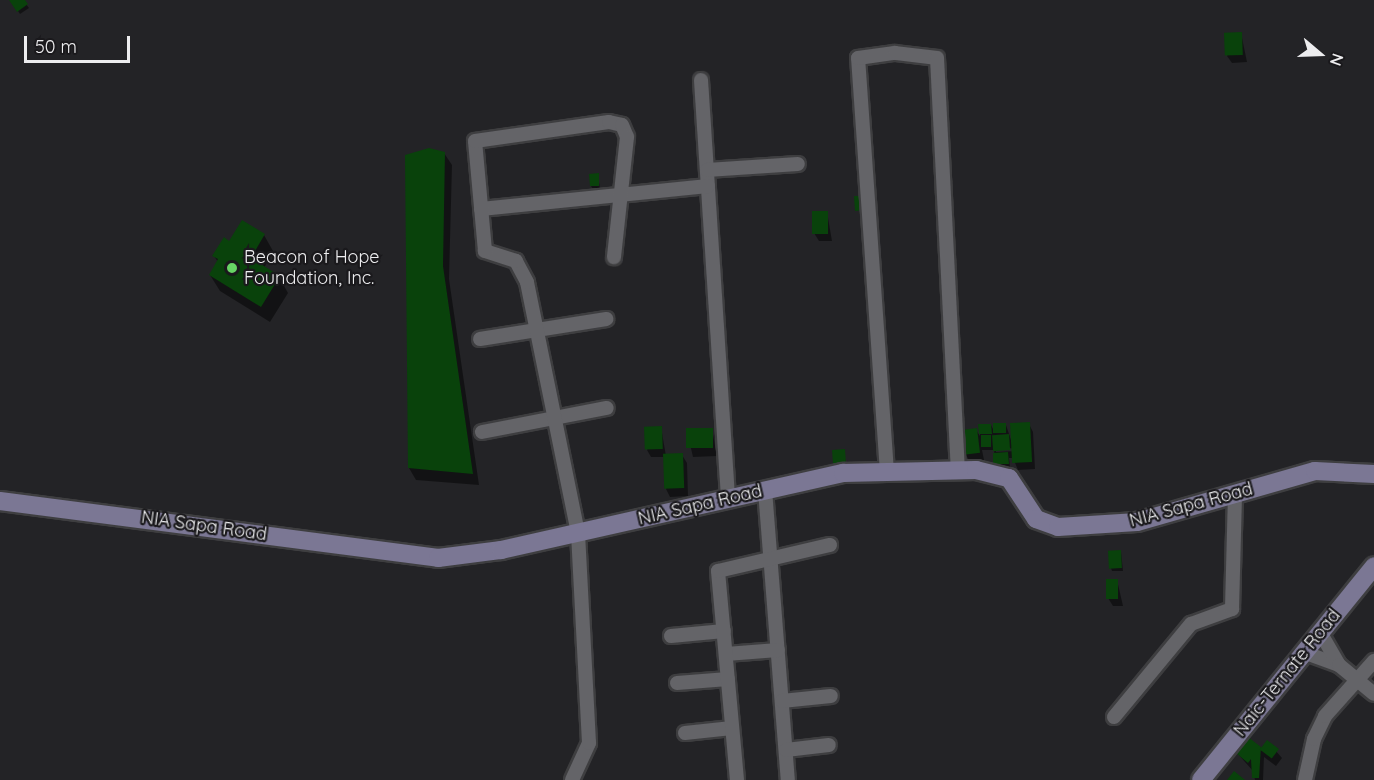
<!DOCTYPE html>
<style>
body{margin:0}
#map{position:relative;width:1374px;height:780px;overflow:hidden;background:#232326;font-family:Quicksand,sans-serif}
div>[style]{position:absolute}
.shadow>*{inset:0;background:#0007}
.building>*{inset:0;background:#09420b;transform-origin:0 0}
.roads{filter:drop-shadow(2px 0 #3e3e40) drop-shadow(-2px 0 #3e3e40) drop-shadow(0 2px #3e3e40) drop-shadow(0 -2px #3e3e40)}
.street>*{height:14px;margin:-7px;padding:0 7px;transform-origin:7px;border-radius:7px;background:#646468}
.secondary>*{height:18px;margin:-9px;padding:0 9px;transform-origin:9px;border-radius:9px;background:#7b7794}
.dots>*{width:16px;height:16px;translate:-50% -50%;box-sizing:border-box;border:3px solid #1a191c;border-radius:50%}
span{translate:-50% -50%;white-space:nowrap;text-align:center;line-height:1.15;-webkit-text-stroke:4.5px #1a191c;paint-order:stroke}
.poi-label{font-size:18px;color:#ededef}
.left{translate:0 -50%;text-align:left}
.street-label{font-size:18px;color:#ededef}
.north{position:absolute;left:1290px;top:24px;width:60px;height:60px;-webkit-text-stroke:4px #1a191c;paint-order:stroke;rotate:109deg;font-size:16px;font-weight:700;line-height:24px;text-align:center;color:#ededef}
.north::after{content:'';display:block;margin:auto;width:21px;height:27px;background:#ededef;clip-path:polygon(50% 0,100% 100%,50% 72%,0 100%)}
.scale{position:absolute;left:24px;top:36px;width:106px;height:27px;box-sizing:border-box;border:3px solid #ededef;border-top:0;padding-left:8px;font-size:18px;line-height:21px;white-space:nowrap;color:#ededef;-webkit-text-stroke:4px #1a191c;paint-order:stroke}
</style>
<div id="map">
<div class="shadow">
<div style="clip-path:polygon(11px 0,23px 0,29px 8px,20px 14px)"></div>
<div style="clip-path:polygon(1241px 33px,1247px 62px,1232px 63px,1227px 56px)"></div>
<div style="clip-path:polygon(444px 153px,452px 165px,449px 279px,479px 485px,416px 480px,409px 468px)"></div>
<div style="clip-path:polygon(857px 165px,863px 165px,866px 179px,859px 179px)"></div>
<div style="clip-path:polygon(598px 175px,600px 189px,593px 189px,591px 186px)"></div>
<div style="clip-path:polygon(827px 212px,832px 241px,819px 241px,814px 233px)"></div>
<div style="clip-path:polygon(264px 235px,273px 251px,264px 268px,279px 277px,288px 293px,270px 322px,220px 291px,210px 275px,218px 262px,214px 256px)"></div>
<div style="clip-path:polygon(evenodd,1029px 424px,1033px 432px,1035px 469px,1018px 470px,1013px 458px,1009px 458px,1010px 467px,996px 467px,994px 450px,982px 450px,984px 460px,969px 460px,964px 452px,976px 430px,980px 436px,980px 426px,991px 425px,995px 433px,1006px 425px,1012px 443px,1029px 424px,1017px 448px,1017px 451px,996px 452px,996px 449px,1017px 448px)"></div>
<div style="clip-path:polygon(661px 427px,666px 456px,682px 455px,687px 463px,688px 496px,670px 497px,666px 489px,665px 457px,651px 457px,647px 450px)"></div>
<div style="clip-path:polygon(712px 429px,717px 456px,693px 457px,687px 431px)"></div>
<div style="clip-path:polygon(1121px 552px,1123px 571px,1112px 571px,1111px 568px)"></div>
<div style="clip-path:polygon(1117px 580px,1123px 606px,1113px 606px,1108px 598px)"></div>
<div style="clip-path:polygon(1249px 739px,1261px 751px,1268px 742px,1282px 758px,1276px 766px,1264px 757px,1263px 780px,1255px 780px,1253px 771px,1237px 753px)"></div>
</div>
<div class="building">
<div style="clip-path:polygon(9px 0,25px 0,28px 4px,17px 12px)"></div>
<div style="left:1242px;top:32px;width:23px;height:18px;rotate:88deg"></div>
<div style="clip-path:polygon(429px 148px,445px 152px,443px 266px,473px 474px,408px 468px,405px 155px)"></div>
<div style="clip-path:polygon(599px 173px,599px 186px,590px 186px,589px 174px)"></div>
<div style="clip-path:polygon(854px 196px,865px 196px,865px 210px,855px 211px)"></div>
<div style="left:812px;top:211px;width:16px;height:23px"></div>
<div style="clip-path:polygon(242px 220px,265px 234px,251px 258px,280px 276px,261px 307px,209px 275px,218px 259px,212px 256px,224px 237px,229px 241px)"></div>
<div style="left:1030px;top:422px;width:40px;height:20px;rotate:87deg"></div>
<div style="left:993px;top:423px;width:13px;height:10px"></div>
<div style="clip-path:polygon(978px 424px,991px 424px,992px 434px,979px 434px)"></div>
<div style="left:662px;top:426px;width:23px;height:18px;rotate:88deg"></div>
<div style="left:713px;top:428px;width:20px;height:27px;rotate:90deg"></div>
<div style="left:977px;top:428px;width:25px;height:16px;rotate:83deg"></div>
<div style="left:1009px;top:434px;width:16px;height:17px;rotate:86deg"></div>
<div style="left:991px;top:435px;width:12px;height:10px;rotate:90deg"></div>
<div style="left:845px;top:449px;width:15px;height:13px;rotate:86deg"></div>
<div style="clip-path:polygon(1008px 452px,1009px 464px,993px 464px,993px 453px)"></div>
<div style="left:683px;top:453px;width:35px;height:20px;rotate:88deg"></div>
<div style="left:1121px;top:550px;width:18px;height:13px;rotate:87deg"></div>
<div style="left:1106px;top:579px;width:12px;height:20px"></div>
<div style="clip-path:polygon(1248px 737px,1261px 747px,1259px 778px,1252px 778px,1251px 759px,1248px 763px,1236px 753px)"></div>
<div style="left:1267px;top:740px;width:15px;height:12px;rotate:37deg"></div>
<div style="clip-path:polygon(1234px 771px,1245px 780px,1227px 780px)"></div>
</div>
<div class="roads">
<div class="street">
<div style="left:701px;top:80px;width:419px;rotate:86.3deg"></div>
<div style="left:707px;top:170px;width:91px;rotate:-3.8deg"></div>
<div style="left:481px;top:209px;width:228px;rotate:-5.8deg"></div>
<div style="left:480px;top:339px;width:128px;rotate:-9deg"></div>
<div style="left:482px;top:432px;width:127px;rotate:-10.9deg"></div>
<div style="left:887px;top:472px;width:415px;rotate:-94deg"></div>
<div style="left:858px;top:58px;width:37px;rotate:-8deg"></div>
<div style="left:895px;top:53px;width:42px;rotate:6.8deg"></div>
<div style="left:937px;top:58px;width:414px;rotate:87.1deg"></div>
<div style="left:765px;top:490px;width:291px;rotate:85.5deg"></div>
<div style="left:671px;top:636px;width:53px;rotate:-5.4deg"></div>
<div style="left:1303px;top:652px;width:38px;rotate:20deg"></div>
<div style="left:1339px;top:665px;width:38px;rotate:-120deg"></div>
<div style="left:726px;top:654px;width:52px;rotate:-4.4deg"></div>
<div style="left:1339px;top:665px;width:45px;rotate:39.6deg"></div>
<div style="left:677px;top:683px;width:51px;rotate:-4.5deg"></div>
<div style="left:782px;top:701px;width:49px;rotate:-5.8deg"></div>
<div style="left:1114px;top:717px;width:121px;rotate:-50.4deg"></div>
<div style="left:1191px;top:624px;width:44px;rotate:-20.1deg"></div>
<div style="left:1232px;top:609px;width:115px;rotate:-88.5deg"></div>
<div style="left:685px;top:733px;width:47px;rotate:-6.1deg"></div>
<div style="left:786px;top:750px;width:43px;rotate:-6.6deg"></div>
<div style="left:572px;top:780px;width:41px;rotate:-65.3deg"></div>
<div style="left:589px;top:743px;width:210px;rotate:-93deg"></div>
<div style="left:578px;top:533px;width:256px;rotate:-101.5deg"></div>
<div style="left:527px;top:282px;width:24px;rotate:-118deg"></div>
<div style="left:516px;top:261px;width:33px;rotate:-162deg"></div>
<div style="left:485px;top:251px;width:110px;rotate:-95.2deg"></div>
<div style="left:475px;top:141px;width:135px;rotate:-8.1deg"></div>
<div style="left:609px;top:122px;width:13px;rotate:13deg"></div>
<div style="left:622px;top:125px;width:13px;rotate:67deg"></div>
<div style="left:627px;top:137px;width:121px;rotate:96.2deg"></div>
<div style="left:737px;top:780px;width:210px;rotate:-95.2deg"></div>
<div style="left:718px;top:571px;width:115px;rotate:-13.1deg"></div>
<div style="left:1305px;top:780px;width:42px;rotate:-77.6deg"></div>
<div style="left:1314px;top:739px;width:25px;rotate:-64deg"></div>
<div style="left:1325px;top:716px;width:74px;rotate:-48.3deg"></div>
</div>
<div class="secondary">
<div style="left:0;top:501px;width:442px;rotate:7.4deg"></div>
<div style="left:438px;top:558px;width:64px;rotate:-7.2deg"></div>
<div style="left:501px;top:550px;width:351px;rotate:-12.7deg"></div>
<div style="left:843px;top:473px;width:133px;rotate:-1.3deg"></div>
<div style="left:976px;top:470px;width:34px;rotate:14deg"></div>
<div style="left:1009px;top:478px;width:49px;rotate:56.6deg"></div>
<div style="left:1036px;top:519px;width:23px;rotate:20deg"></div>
<div style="left:1058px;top:527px;width:79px;rotate:-3.6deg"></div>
<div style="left:1137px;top:522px;width:185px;rotate:-16deg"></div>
<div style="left:1315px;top:471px;width:59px;rotate:2.9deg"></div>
<div style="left:1201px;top:780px;width:275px;rotate:-51deg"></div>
</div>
</div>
<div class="dots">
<div style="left:232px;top:268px;background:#68d465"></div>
</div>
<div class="poi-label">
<span class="left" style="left:244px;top:268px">Beacon of Hope<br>Foundation, Inc.</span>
</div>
<div class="street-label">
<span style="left:700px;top:505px;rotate:-13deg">NIA Sapa Road</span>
<span style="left:1191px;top:505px;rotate:-15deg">NIA Sapa Road</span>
<span style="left:204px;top:526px;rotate:8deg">NIA Sapa Road</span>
<span style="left:1287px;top:673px;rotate:-51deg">Naic-Ternate Road</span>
</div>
<div class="north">N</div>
<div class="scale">50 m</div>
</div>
